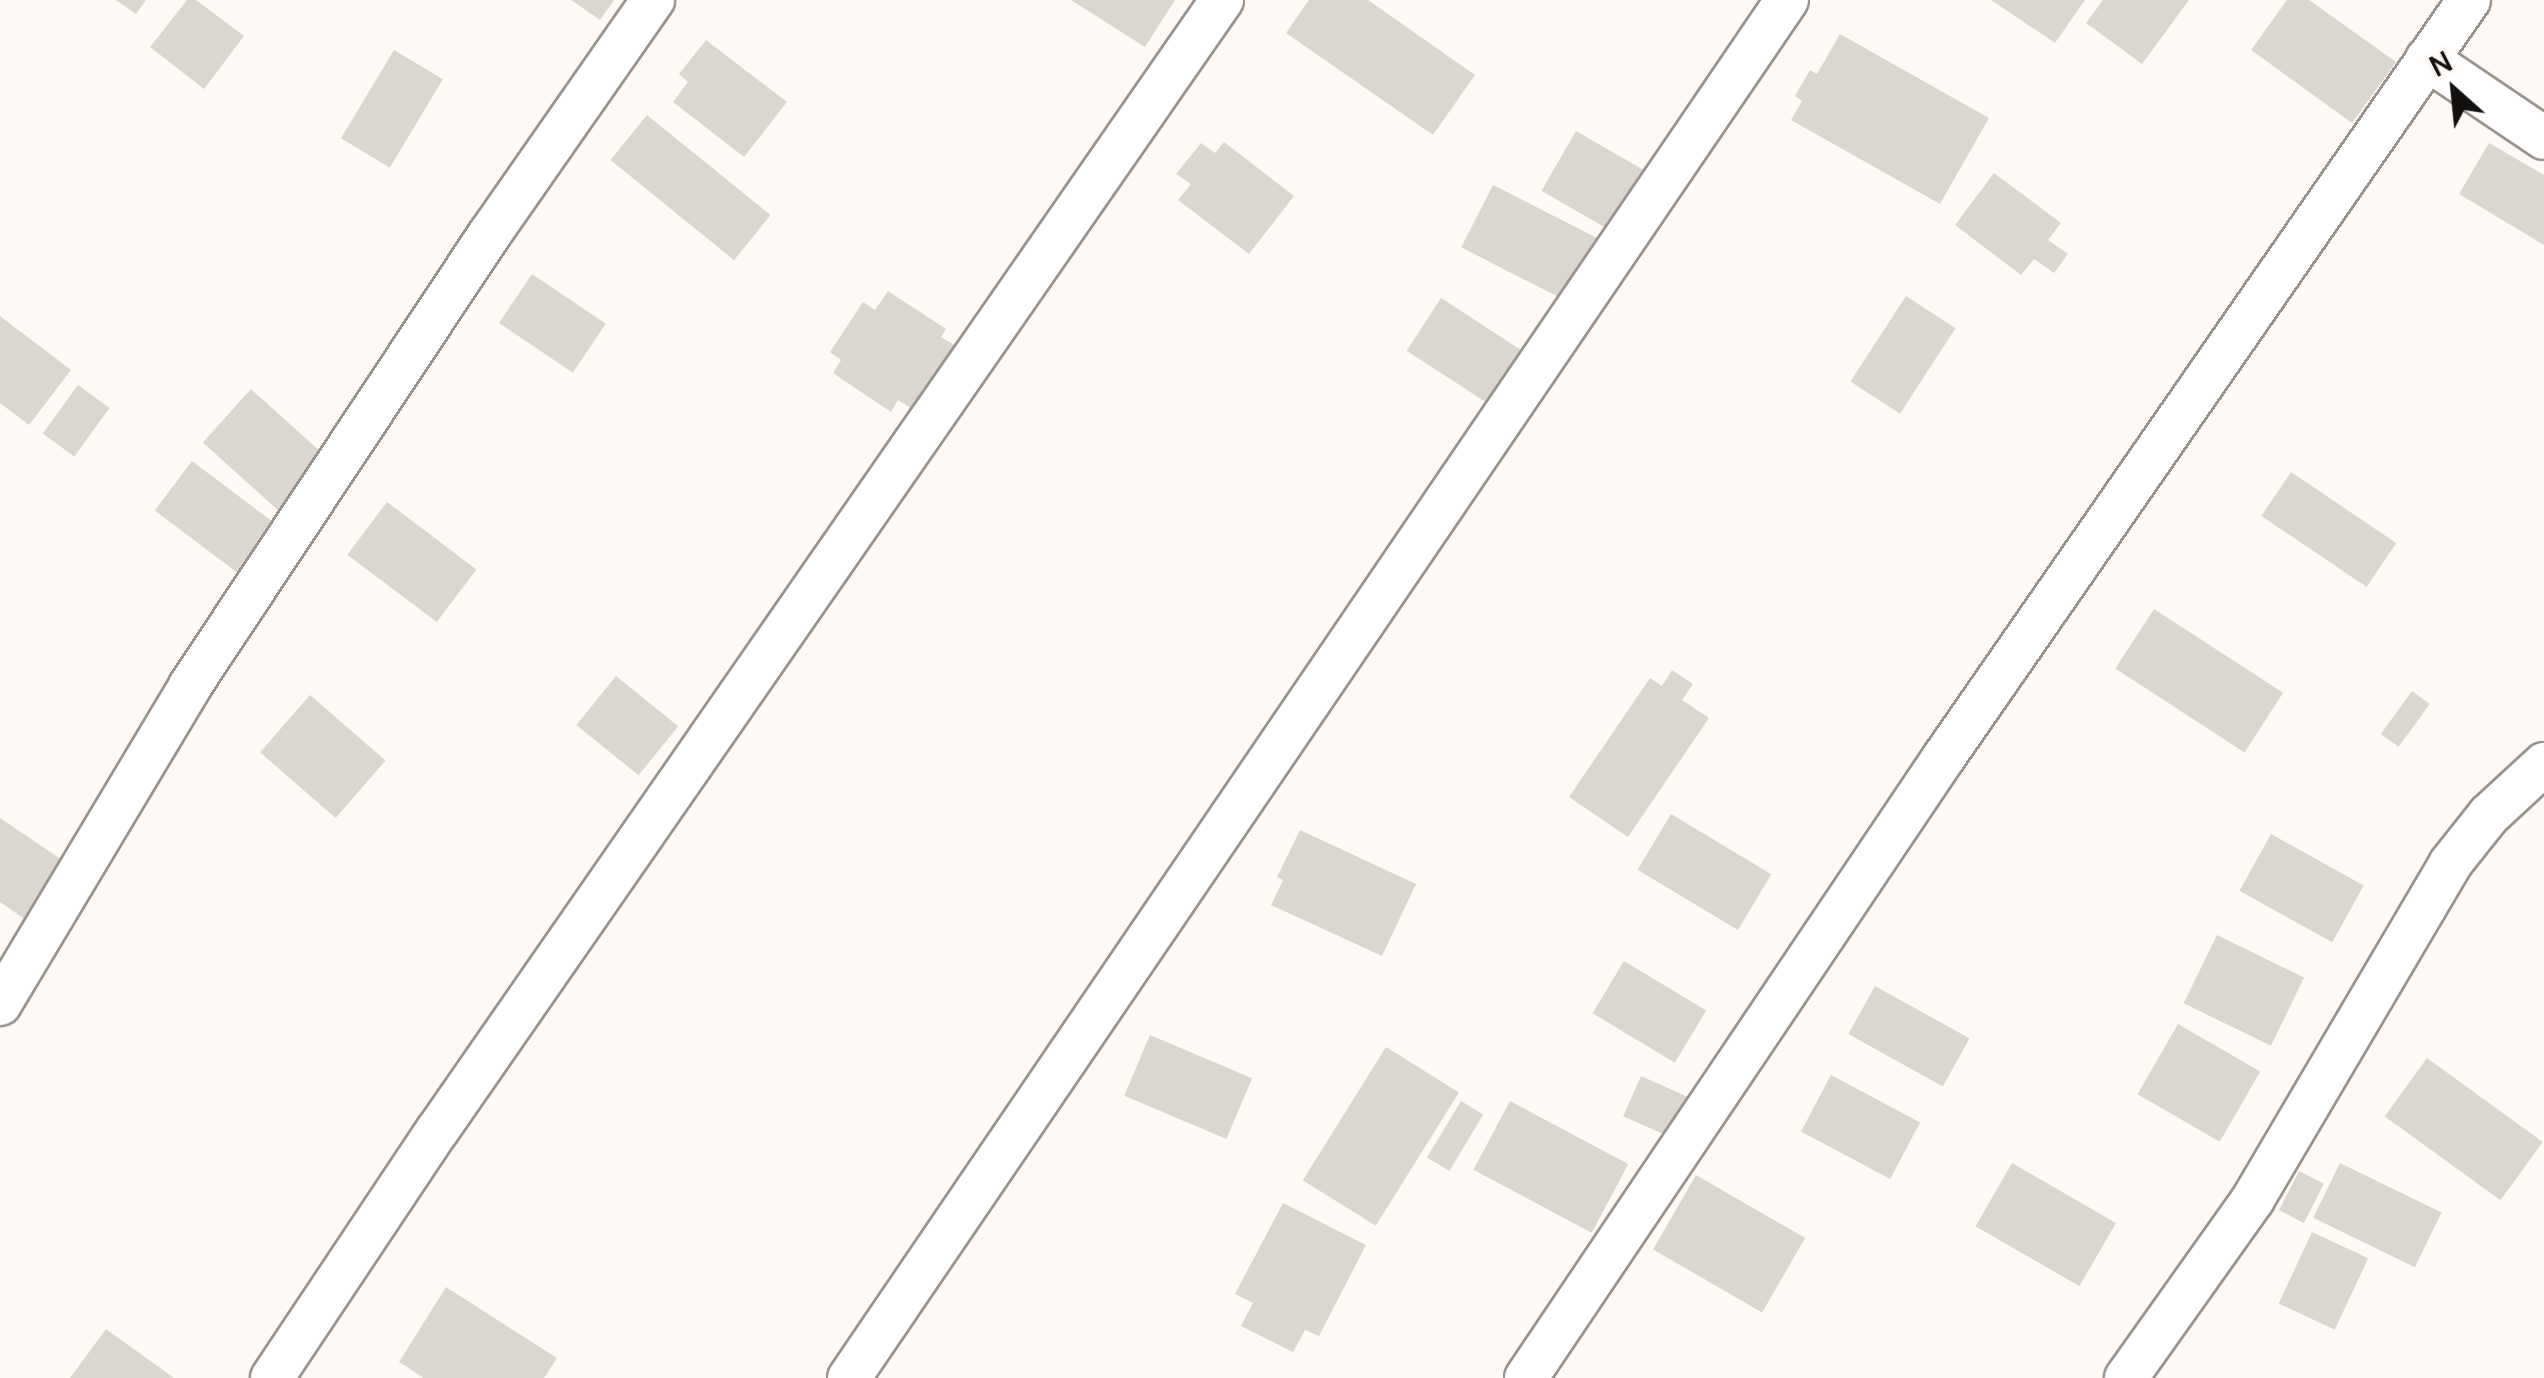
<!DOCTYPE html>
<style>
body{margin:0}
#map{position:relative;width:2544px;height:1378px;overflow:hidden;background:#fff9f5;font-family:Manrope,sans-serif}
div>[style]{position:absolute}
.building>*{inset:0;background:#dcd6d0;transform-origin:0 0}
.roads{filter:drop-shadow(2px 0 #99938e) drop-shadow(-2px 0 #99938e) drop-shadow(0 2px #99938e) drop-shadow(0 -2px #99938e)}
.minor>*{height:42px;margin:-21px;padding:0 21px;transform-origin:21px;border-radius:21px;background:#fff}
span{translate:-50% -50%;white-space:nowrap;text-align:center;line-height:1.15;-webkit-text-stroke:9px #fff9f5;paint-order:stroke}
.north{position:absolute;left:2404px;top:40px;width:100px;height:100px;-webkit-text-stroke:8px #fff9f5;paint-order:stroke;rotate:333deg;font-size:28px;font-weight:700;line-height:40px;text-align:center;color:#13110f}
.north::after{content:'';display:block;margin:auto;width:35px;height:45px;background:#13110f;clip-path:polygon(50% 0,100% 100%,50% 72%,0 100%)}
</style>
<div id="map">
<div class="building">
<div style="clip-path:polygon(116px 0,146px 0,136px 14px)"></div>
<div style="clip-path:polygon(187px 0,196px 0,244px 36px,204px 89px,150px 47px)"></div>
<div style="clip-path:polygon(571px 0,614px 0,600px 20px)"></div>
<div style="clip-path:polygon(1071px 0,1175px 0,1145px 47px)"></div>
<div style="clip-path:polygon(1309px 0,1368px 0,1475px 75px,1433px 135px,1286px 33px)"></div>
<div style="clip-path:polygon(1991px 0,2085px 0,2055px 43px)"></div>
<div style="clip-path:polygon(2103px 0,2189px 0,2142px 64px,2086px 23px)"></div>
<div style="clip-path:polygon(2287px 0,2309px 0,2396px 62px,2352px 123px,2251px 50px)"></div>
<div style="clip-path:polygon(1840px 34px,1989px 118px,1940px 204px,1791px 120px,1802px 101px,1795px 96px,1810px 70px,1817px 74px)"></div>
<div style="clip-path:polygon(706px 40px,787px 102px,744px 157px,673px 102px,688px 82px,679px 74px)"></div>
<div style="left:394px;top:50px;width:57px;height:103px;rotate:31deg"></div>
<div style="left:647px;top:115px;width:159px;height:58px;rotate:39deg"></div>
<div style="left:1576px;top:131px;width:82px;height:69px;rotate:30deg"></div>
<div style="clip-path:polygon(1224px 142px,1294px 196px,1249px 254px,1178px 200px,1191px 184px,1176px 174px,1201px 143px,1215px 153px)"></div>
<div style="clip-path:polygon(2489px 143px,2544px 175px,2544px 245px,2459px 194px)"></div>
<div style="clip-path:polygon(1994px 173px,2061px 223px,2048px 240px,2068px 254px,2054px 273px,2034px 259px,2021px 275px,1955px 225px)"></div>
<div style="left:1493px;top:185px;width:129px;height:70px;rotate:27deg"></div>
<div style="left:532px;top:274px;width:89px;height:59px;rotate:34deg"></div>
<div style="clip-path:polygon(888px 291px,946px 329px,941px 337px,956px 346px,914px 410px,898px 400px,891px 412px,833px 373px,841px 360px,830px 352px,863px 302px,875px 310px)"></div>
<div style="left:1906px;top:296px;width:59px;height:102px;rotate:33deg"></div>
<div style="left:1441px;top:298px;width:101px;height:63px;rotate:33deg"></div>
<div style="clip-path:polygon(0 316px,71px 370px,29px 425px,0 403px)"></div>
<div style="left:78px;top:385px;width:39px;height:60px;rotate:36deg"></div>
<div style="left:251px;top:389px;width:102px;height:72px;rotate:42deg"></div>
<div style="left:192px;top:461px;width:104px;height:62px;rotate:37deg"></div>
<div style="left:2291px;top:472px;width:127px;height:53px;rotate:34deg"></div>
<div style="left:387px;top:502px;width:112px;height:66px;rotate:37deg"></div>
<div style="left:2154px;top:609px;width:154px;height:71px;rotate:33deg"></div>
<div style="clip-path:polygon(1672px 670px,1693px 684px,1682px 700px,1709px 718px,1628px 837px,1569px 797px,1650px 678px,1662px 686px)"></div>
<div style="left:616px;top:676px;width:80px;height:63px;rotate:39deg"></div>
<div style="left:2412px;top:691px;width:22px;height:53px;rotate:36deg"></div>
<div style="left:310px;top:695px;width:100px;height:76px;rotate:41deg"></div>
<div style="left:1671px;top:814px;width:117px;height:65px;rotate:31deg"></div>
<div style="clip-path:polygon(0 818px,62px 860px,48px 881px,58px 887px,33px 925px,0 902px)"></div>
<div style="clip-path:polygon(1300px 830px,1416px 884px,1382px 956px,1271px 905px,1283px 880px,1277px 877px)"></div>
<div style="left:2271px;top:834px;width:106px;height:65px;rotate:29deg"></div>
<div style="left:2217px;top:935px;width:97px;height:76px;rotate:26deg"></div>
<div style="left:1624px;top:961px;width:96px;height:61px;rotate:31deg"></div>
<div style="left:1875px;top:986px;width:108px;height:55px;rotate:29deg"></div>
<div style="left:2178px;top:1024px;width:95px;height:81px;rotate:30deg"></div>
<div style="left:1150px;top:1035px;width:111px;height:66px;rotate:23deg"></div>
<div style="left:1386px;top:1047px;width:86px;height:157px;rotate:32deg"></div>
<div style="left:2427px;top:1058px;width:143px;height:72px;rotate:36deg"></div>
<div style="left:1831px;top:1075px;width:101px;height:64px;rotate:28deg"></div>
<div style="left:1641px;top:1076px;width:60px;height:44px;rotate:24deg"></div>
<div style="left:1461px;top:1101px;width:26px;height:66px;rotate:31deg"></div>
<div style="left:1510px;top:1101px;width:134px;height:78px;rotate:28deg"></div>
<div style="left:2012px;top:1163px;width:120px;height:73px;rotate:30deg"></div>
<div style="left:2340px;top:1163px;width:113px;height:61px;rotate:26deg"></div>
<div style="left:2299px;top:1171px;width:28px;height:44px;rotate:27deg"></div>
<div style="left:1696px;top:1175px;width:126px;height:86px;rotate:30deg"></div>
<div style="clip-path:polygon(1283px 1203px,1366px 1245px,1319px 1336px,1305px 1330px,1293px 1352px,1241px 1326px,1253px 1303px,1235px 1294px)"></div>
<div style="left:2312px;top:1232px;width:62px;height:79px;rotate:25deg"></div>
<div style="clip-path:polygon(446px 1287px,557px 1358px,544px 1378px,424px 1378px,399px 1362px)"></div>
<div style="clip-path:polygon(106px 1329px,174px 1378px,70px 1378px)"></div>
</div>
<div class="roads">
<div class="minor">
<div style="left:2427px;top:59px;width:141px;rotate:34deg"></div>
<div style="left:0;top:1004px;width:370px;rotate:-59.1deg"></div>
<div style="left:190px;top:686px;width:541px;rotate:-56.46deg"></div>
<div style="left:489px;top:235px;width:287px;rotate:-55.1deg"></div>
<div style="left:272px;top:1378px;width:297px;rotate:-56.3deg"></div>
<div style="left:437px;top:1131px;width:1377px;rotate:-55.24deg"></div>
<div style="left:849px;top:1378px;width:1667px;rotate:-55.76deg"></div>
<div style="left:1526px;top:1378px;width:749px;rotate:-56.06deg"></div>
<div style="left:1944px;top:757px;width:921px;rotate:-55.26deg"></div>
<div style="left:2126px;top:1378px;width:219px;rotate:-54.6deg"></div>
<div style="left:2253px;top:1199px;width:389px;rotate:-59.5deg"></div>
<div style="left:2450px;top:864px;width:63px;rotate:-51.5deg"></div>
<div style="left:2489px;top:815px;width:75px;rotate:-42.8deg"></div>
</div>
</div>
<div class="north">N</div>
</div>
